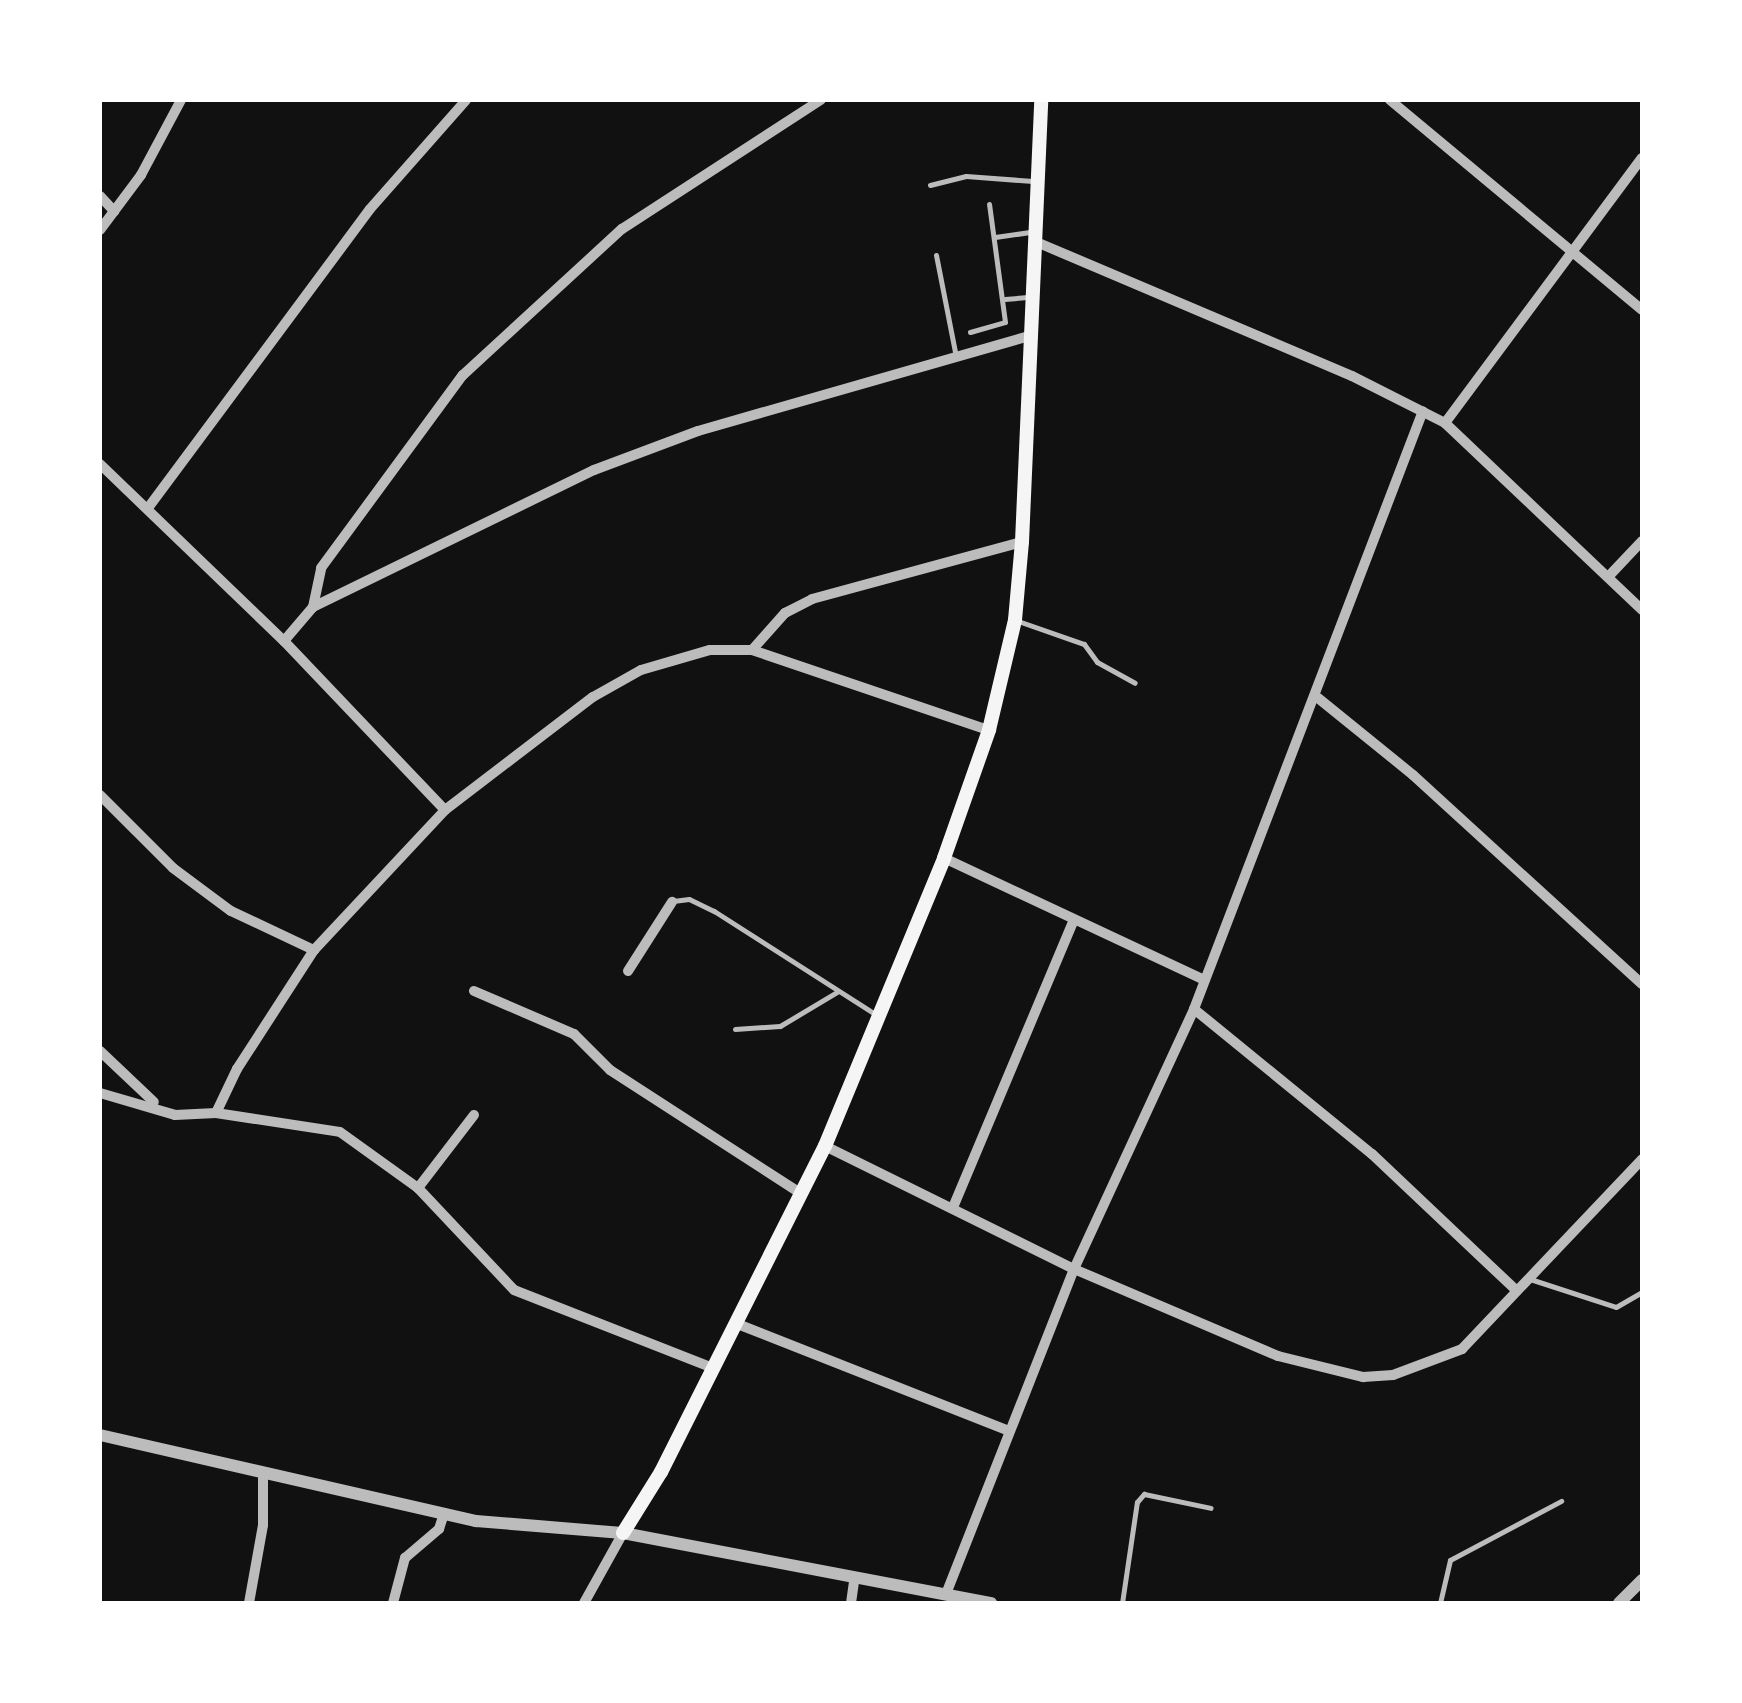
<!DOCTYPE html>
<style>
body{margin:0}
#map{position:relative;width:1742px;height:1703px;overflow:hidden;background:#111;font-family:Karla,sans-serif}
div>[style]{position:absolute}
.service>*{height:5px;margin:-2.5px;padding:0 2.5px;transform-origin:2.5px;border-radius:2.5px;background:#bcbcbc}
.minor>*{height:10px;margin:-5px;padding:0 5px;transform-origin:5px;border-radius:5px;background:#bcbcbc}
.tertiary>*{height:12px;margin:-6px;padding:0 6px;transform-origin:6px;border-radius:6px;background:#bcbcbc}
.secondary>*{height:14px;margin:-7px;padding:0 7px;transform-origin:7px;border-radius:7px;background:#f5f5f5}
span{translate:-50% -50%;white-space:nowrap;text-align:center;line-height:1.15;-webkit-text-stroke:8px #fff;paint-order:stroke}
.frame{position:absolute;inset:0;border:102px solid #fff;pointer-events:none}
</style>
<div id="map">
<div class="service">
<div style="left:930px;top:185px;width:37px;rotate:-14deg"></div>
<div style="left:966px;top:176px;width:67px;rotate:4.3deg"></div>
<div style="left:995px;top:237px;width:37px;rotate:-8deg"></div>
<div style="left:936px;top:255px;width:104px;rotate:78.9deg"></div>
<div style="left:1005px;top:299px;width:23px;rotate:-5deg"></div>
<div style="left:970px;top:332px;width:36px;rotate:-16deg"></div>
<div style="left:1005px;top:322px;width:119px;rotate:-97.7deg"></div>
<div style="left:1018px;top:621px;width:70px;rotate:19.2deg"></div>
<div style="left:1084px;top:644px;width:22px;rotate:54deg"></div>
<div style="left:1097px;top:662px;width:43px;rotate:28.9deg"></div>
<div style="left:673px;top:901px;width:16px;rotate:-7deg"></div>
<div style="left:689px;top:899px;width:28px;rotate:26deg"></div>
<div style="left:714px;top:911px;width:195px;rotate:32.6deg"></div>
<div style="left:735px;top:1029px;width:45px;rotate:-3.8deg"></div>
<div style="left:780px;top:1026px;width:66px;rotate:-30.8deg"></div>
<div style="left:1530px;top:1279px;width:90px;rotate:18deg"></div>
<div style="left:1616px;top:1307px;width:30px;rotate:-30deg"></div>
<div style="left:1122px;top:1603px;width:102px;rotate:-81.6deg"></div>
<div style="left:1137px;top:1502px;width:11px;rotate:-49deg"></div>
<div style="left:1144px;top:1494px;width:68px;rotate:11.8deg"></div>
<div style="left:1440px;top:1603px;width:44px;rotate:-76.9deg"></div>
<div style="left:1450px;top:1560px;width:126px;rotate:-28deg"></div>
</div>
<div class="minor">
<div style="left:1390px;top:100px;width:328px;rotate:39.8deg"></div>
<div style="left:100px;top:196px;width:21px;rotate:47deg"></div>
<div style="left:100px;top:230px;width:69px;rotate:-53.3deg"></div>
<div style="left:141px;top:175px;width:85px;rotate:-61.9deg"></div>
<div style="left:1034px;top:241px;width:345px;rotate:23deg"></div>
<div style="left:1352px;top:376px;width:104px;rotate:26.8deg"></div>
<div style="left:1445px;top:423px;width:272px;rotate:43.5deg"></div>
<div style="left:1445px;top:423px;width:330px;rotate:-53.4deg"></div>
<div style="left:100px;top:464px;width:255px;rotate:43.9deg"></div>
<div style="left:284px;top:641px;width:233px;rotate:46.4deg"></div>
<div style="left:148px;top:508px;width:372px;rotate:-53.4deg"></div>
<div style="left:370px;top:209px;width:145px;rotate:-48.6deg"></div>
<div style="left:1608px;top:577px;width:50px;rotate:-46.6deg"></div>
<div style="left:313px;top:607px;width:40px;rotate:-78deg"></div>
<div style="left:321px;top:568px;width:240px;rotate:-53.7deg"></div>
<div style="left:463px;top:375px;width:216px;rotate:-42.6deg"></div>
<div style="left:622px;top:229px;width:237px;rotate:-33deg"></div>
<div style="left:284px;top:641px;width:45px;rotate:-49.5deg"></div>
<div style="left:313px;top:607px;width:313px;rotate:-26deg"></div>
<div style="left:594px;top:470px;width:111px;rotate:-20.6deg"></div>
<div style="left:698px;top:431px;width:344px;rotate:-16deg"></div>
<div style="left:752px;top:650px;width:50px;rotate:-48.3deg"></div>
<div style="left:785px;top:613px;width:30px;rotate:-27deg"></div>
<div style="left:812px;top:599px;width:218px;rotate:-15.2deg"></div>
<div style="left:1318px;top:698px;width:122px;rotate:39deg"></div>
<div style="left:1413px;top:775px;width:310px;rotate:42.4deg"></div>
<div style="left:100px;top:795px;width:103px;rotate:45deg"></div>
<div style="left:173px;top:868px;width:72px;rotate:36.6deg"></div>
<div style="left:231px;top:911px;width:92px;rotate:25.2deg"></div>
<div style="left:944px;top:858px;width:287px;rotate:25.1deg"></div>
<div style="left:628px;top:971px;width:82px;rotate:-57.5deg"></div>
<div style="left:474px;top:991px;width:109px;rotate:23.3deg"></div>
<div style="left:574px;top:1034px;width:51px;rotate:45deg"></div>
<div style="left:610px;top:1070px;width:226px;rotate:32.9deg"></div>
<div style="left:1194px;top:1009px;width:230px;rotate:39.2deg"></div>
<div style="left:1372px;top:1154px;width:199px;rotate:43.4deg"></div>
<div style="left:100px;top:1051px;width:74px;rotate:43.4deg"></div>
<div style="left:100px;top:1093px;width:78px;rotate:16.3deg"></div>
<div style="left:175px;top:1115px;width:41px;rotate:-2.8deg"></div>
<div style="left:216px;top:1113px;width:125px;rotate:8.7deg"></div>
<div style="left:340px;top:1132px;width:96px;rotate:35.7deg"></div>
<div style="left:418px;top:1188px;width:140px;rotate:46.7deg"></div>
<div style="left:514px;top:1290px;width:214px;rotate:21.4deg"></div>
<div style="left:216px;top:1113px;width:49px;rotate:-64.5deg"></div>
<div style="left:237px;top:1069px;width:142px;rotate:-57.1deg"></div>
<div style="left:314px;top:950px;width:192px;rotate:-46.9deg"></div>
<div style="left:445px;top:810px;width:186px;rotate:-37.4deg"></div>
<div style="left:593px;top:697px;width:55px;rotate:-29.4deg"></div>
<div style="left:641px;top:670px;width:72px;rotate:-16.2deg"></div>
<div style="left:710px;top:650px;width:42px"></div>
<div style="left:752px;top:650px;width:250px;rotate:18.7deg"></div>
<div style="left:825px;top:1146px;width:278px;rotate:26.3deg"></div>
<div style="left:1074px;top:1269px;width:222px;rotate:23.1deg"></div>
<div style="left:1278px;top:1356px;width:88px;rotate:13.9deg"></div>
<div style="left:1363px;top:1377px;width:30px;rotate:-4deg"></div>
<div style="left:1393px;top:1375px;width:74px;rotate:-20.6deg"></div>
<div style="left:1462px;top:1349px;width:262px;rotate:-46.5deg"></div>
<div style="left:418px;top:1188px;width:92px;rotate:-52.5deg"></div>
<div style="left:954px;top:1205px;width:307px;rotate:-67.2deg"></div>
<div style="left:735px;top:1323px;width:295px;rotate:21.5deg"></div>
<div style="left:946px;top:1594px;width:349px;rotate:-68.5deg"></div>
<div style="left:1074px;top:1269px;width:286px;rotate:-65.2deg"></div>
<div style="left:1194px;top:1009px;width:640px;rotate:-69.05deg"></div>
<div style="left:249px;top:1603px;width:79px;rotate:-79.8deg"></div>
<div style="left:263px;top:1525px;width:50px;rotate:-90deg"></div>
<div style="left:393px;top:1603px;width:47px;rotate:-75.1deg"></div>
<div style="left:405px;top:1558px;width:45px;rotate:-40.5deg"></div>
<div style="left:439px;top:1529px;width:16px;rotate:-72deg"></div>
<div style="left:584px;top:1603px;width:80px;rotate:-60.9deg"></div>
<div style="left:851px;top:1603px;width:22px;rotate:-82deg"></div>
</div>
<div class="tertiary">
<div style="left:100px;top:1435px;width:386px;rotate:12.9deg"></div>
<div style="left:476px;top:1521px;width:147px;rotate:4.7deg"></div>
<div style="left:623px;top:1533px;width:375px;rotate:10.8deg"></div>
<div style="left:1619px;top:1603px;width:33px;rotate:-45deg"></div>
</div>
<div class="secondary">
<div style="left:623px;top:1533px;width:72px;rotate:-58.1deg"></div>
<div style="left:661px;top:1472px;width:365px;rotate:-63.3deg"></div>
<div style="left:825px;top:1146px;width:312px;rotate:-67.5deg"></div>
<div style="left:944px;top:858px;width:136px;rotate:-70.6deg"></div>
<div style="left:989px;top:730px;width:113px;rotate:-76.7deg"></div>
<div style="left:1015px;top:620px;width:78px;rotate:-84.9deg"></div>
<div style="left:1022px;top:542px;width:442px;rotate:-87.5deg"></div>
</div>
<div class="frame"></div>
</div>
